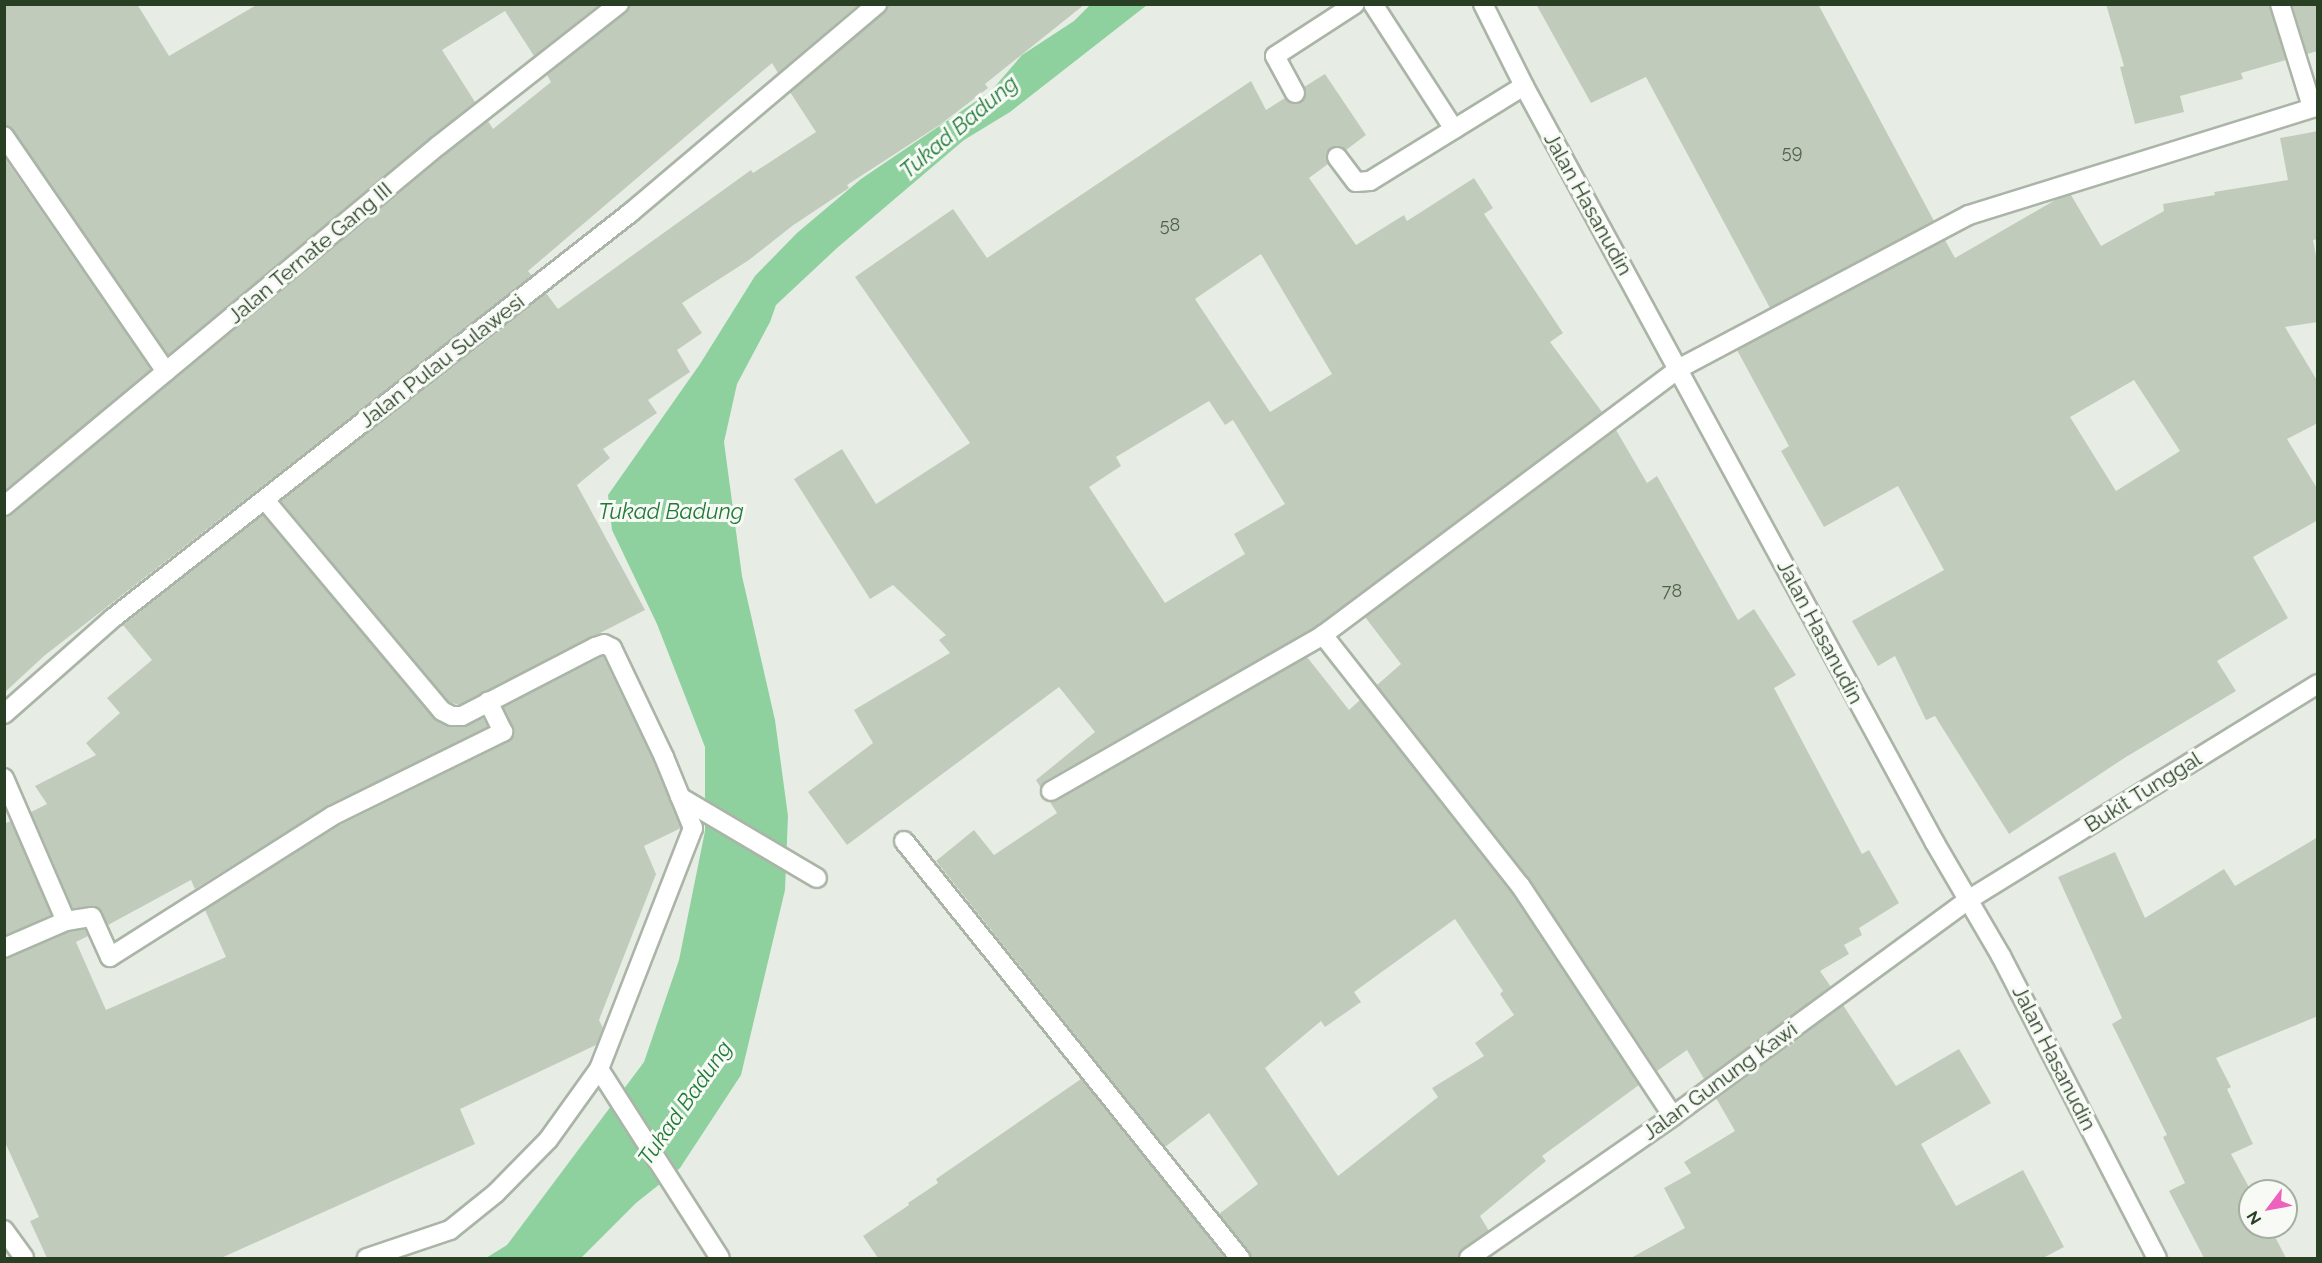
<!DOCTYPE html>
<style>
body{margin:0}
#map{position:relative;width:2322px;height:1263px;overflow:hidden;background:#e7ede4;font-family:Raleway,sans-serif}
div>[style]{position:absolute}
.water>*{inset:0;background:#8ed19f}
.building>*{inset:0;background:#c1cbbc}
.roads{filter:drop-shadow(2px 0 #aab5a7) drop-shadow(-2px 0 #aab5a7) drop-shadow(0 2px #aab5a7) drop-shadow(0 -2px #aab5a7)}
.lane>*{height:18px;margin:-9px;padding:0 9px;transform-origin:9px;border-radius:9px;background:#fff}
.street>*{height:18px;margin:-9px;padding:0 9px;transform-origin:9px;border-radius:9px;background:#fff}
.secondary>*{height:18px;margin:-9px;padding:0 9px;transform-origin:9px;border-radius:9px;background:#fff}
span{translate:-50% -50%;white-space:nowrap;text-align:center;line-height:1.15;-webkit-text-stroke:6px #f7faf5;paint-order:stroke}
.number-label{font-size:18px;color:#4e624a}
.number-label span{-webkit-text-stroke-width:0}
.street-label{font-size:21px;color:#283f24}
.water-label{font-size:22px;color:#1f7a37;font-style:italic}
.frame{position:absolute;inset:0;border:6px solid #283f24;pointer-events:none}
.north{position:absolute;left:2238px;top:1179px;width:60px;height:60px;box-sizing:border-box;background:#f7faf5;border:2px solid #a4afa1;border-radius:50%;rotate:238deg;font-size:16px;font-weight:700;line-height:24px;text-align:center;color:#283f24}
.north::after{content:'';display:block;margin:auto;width:21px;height:27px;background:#ee61bd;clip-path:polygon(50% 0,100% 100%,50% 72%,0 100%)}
</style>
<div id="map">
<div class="water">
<div style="clip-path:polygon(1090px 5px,1147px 5px,1010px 112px,964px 140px,837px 248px,776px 305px,770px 322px,737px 384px,724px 442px,742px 576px,775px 720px,788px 816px,785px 890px,741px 1075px,680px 1168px,636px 1203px,581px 1258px,486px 1258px,507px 1245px,644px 1062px,679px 960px,705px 831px,705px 747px,657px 624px,612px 530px,608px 495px,700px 364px,755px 276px,797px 233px,861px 179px,991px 91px,1022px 55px,1074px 21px)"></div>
</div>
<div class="building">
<div style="clip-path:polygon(4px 4px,137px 4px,169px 56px,258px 4px,600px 4px,534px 56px,505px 11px,442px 50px,475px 102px,168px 355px,13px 130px,4px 125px)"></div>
<div style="clip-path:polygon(630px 4px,859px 4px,778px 73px,772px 63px,528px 271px,532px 276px,44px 656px,4px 693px,4px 517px,11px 515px,446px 154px,488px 121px,493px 129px,551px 82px,547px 75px,626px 13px)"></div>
<div style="clip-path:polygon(888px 4px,1085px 4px,985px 84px,988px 88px,941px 124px,847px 185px,849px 188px,792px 226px,749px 260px,682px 303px,702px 333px,677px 350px,690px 372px,648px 400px,657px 413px,603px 449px,610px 458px,577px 485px,645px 610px,459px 705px,449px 702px,281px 501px,546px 293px,558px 309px,751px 170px,753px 173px,816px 132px,790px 92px,884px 13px)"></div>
<div style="clip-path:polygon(1536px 4px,1818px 4px,1934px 221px,1770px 308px,1646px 77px,1591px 103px)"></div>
<div style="clip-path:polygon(2106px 4px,2269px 4px,2286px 60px,2241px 73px,2243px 79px,2180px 96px,2184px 112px,2135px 124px,2120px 67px,2124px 66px)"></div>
<div style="clip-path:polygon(2292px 4px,2318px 4px,2318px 51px,2307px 54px)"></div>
<div style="clip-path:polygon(evenodd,1325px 74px,1366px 135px,1346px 150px,1341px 146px,1331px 148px,1326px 153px,1328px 164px,1309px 178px,1356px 245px,1404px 215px,1407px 221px,1474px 178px,1493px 208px,1484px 214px,1563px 333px,1550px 342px,1602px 412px,1317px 626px,1045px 781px,1041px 788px,1036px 780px,1095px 732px,1059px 687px,847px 845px,808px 792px,873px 743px,854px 710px,950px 653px,939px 640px,946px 635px,893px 585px,870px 599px,794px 479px,842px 449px,876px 504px,970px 443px,855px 277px,953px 209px,987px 258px,1251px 81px,1266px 110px,1285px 98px,1294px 104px,1301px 103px,1306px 94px,1304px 87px,1325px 74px,1261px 254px,1332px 374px,1270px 412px,1195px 299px,1261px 254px,1325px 74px,1209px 401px,1225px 425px,1233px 420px,1285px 504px,1234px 534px,1245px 554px,1165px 603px,1089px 487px,1121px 466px,1116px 457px,1209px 401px)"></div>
<div style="clip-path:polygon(evenodd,2318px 131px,2318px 239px,2313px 240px,2318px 267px,2318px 322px,2285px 327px,2318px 382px,2318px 423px,2287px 439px,2318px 490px,2318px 520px,2253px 557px,2288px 618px,2217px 661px,2236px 691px,2126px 757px,2009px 834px,1935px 716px,1926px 720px,1895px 656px,1878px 666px,1852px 621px,1944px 570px,1898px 486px,1824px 527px,1781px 451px,1789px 446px,1737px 350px,1945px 240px,1955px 258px,2057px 199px,2071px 195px,2101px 246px,2164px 211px,2163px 204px,2215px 195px,2214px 192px,2288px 180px,2280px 138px,2318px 131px,2134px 380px,2180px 451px,2116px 491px,2070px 417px,2134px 380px)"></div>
<div style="clip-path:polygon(4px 157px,151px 370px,4px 491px)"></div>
<div style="clip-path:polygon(1616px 430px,1647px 483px,1657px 476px,1738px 620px,1754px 609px,1796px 675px,1774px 688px,1862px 854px,1869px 850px,1899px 903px,1859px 928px,1862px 935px,1844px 945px,1849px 954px,1820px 971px,1831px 987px,1704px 1079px,1687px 1050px,1657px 1071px,1529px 879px,1377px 685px,1401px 664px,1365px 617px)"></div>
<div style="clip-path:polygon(263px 515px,434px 719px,447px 726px,462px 727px,483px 718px,488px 727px,327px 806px,195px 889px,191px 880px,108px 925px,97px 907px,73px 909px,31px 812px,47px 804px,35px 786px,96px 755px,86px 743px,120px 713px,107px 698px,152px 660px,123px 625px)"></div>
<div style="clip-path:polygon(603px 656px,654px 762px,681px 828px,644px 846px,656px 874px,599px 1020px,603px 1028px,596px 1045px,460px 1109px,475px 1144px,221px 1258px,47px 1258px,30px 1221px,39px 1217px,4px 1140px,4px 959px,69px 932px,85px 929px,88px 936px,76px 942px,106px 1010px,226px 957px,205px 910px,338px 826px,508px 742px,514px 732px,503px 707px)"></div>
<div style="clip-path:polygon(evenodd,1307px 657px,1349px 710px,1360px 700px,1511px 892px,1639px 1085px,1542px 1156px,1546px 1161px,1480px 1216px,1489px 1231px,1462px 1249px,1458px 1258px,1251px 1258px,1249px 1251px,1219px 1214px,1258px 1184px,1209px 1113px,1165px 1147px,936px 861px,974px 830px,994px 855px,1057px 813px,1050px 802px,1057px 801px,1307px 657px,1455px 919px,1503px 991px,1500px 994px,1514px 1015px,1475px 1043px,1484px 1056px,1432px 1088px,1438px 1097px,1338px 1176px,1265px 1068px,1321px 1021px,1325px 1027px,1361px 1002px,1354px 992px,1455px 919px)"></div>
<div style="clip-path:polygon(11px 821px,51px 915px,4px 936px,4px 824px)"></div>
<div style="clip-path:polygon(2318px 837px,2318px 1016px,2216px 1058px,2231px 1087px,2227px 1089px,2253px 1144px,2231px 1154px,2251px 1191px,2250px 1227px,2270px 1227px,2286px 1258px,2204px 1258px,2169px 1191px,2185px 1183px,2163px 1137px,2167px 1135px,2112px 1024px,2122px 1018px,2058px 877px,2115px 852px,2145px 918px,2224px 869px,2235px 886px)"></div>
<div style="clip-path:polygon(1843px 1005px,1896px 1086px,1959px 1049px,1991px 1103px,1921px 1144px,1956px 1206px,2023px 1170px,2064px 1247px,2043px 1258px,1631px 1258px,1685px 1228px,1664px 1188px,1691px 1173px,1684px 1162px,1735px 1131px,1716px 1098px)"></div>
<div style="clip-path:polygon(1081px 1079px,1226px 1258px,878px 1258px,863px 1236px,909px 1205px,908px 1203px,938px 1183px,936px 1179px)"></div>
</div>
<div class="roads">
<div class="lane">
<div style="left:1373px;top:4px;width:149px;rotate:57.1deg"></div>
<div style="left:1295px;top:93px;width:42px;rotate:-118.4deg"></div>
<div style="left:1275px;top:56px;width:95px;rotate:-33deg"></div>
<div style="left:1337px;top:157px;width:31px;rotate:53deg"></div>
<div style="left:1356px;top:182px;width:14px;rotate:-4deg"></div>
<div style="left:1370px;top:181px;width:181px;rotate:-31.7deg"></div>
<div style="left:265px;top:500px;width:275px;rotate:50deg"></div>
<div style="left:442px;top:711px;width:11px;rotate:27deg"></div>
<div style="left:452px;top:716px;width:10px"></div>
<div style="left:462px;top:716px;width:150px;rotate:-27.4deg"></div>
<div style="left:595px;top:647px;width:9px;rotate:-18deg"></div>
<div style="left:604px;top:644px;width:9px;rotate:27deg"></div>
<div style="left:612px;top:648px;width:121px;rotate:64.5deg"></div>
<div style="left:664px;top:757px;width:77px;rotate:67.8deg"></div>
<div style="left:693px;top:828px;width:259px;rotate:111.3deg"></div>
<div style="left:599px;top:1069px;width:87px;rotate:125.7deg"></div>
<div style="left:548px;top:1140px;width:74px;rotate:134.5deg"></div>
<div style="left:496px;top:1193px;width:59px;rotate:141.2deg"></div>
<div style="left:450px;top:1230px;width:88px;rotate:161.4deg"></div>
<div style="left:4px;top:778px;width:156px;rotate:66.6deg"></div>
<div style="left:66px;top:921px;width:68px;rotate:156.5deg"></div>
<div style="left:680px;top:797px;width:159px;rotate:30.6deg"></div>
<div style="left:66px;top:921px;width:26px;rotate:-9deg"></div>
<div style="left:92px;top:917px;width:44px;rotate:65.8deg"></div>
<div style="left:110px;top:957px;width:263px;rotate:-32.4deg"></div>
<div style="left:332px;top:816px;width:191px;rotate:-26.2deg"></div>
<div style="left:503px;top:732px;width:34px;rotate:-116deg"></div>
<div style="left:599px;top:1069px;width:224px;rotate:57.4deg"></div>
<div style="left:4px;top:1230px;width:34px;rotate:54deg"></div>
</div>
<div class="street">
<div style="left:2280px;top:4px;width:108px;rotate:72.7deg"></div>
<div style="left:4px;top:136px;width:286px;rotate:55.5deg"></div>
<div style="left:4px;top:506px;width:565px;rotate:-39.69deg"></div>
<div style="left:439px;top:145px;width:229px;rotate:-38.1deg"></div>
<div style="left:1323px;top:635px;width:318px;rotate:51.8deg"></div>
<div style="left:1520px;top:885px;width:277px;rotate:56.5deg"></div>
<div style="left:1051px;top:791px;width:314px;rotate:-29.8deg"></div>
<div style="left:1323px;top:635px;width:444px;rotate:-36.8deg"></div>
<div style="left:1678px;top:369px;width:329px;rotate:-27.9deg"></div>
<div style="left:1969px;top:215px;width:366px;rotate:-17.3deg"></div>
<div style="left:904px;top:841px;width:536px;rotate:51.14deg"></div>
<div style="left:1469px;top:1258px;width:249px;rotate:-34.8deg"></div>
<div style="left:1673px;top:1116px;width:366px;rotate:-36.2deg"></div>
</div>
<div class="secondary">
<div style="left:1483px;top:4px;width:92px;rotate:63.4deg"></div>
<div style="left:1524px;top:86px;width:861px;rotate:61.5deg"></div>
<div style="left:1935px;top:843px;width:131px;rotate:59.7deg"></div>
<div style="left:2001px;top:956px;width:340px;rotate:62.7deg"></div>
<div style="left:4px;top:714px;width:145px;rotate:-41.4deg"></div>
<div style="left:113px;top:618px;width:657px;rotate:-38.07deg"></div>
<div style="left:630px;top:213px;width:324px;rotate:-40.2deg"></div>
<div style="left:1968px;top:900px;width:411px;rotate:-31.7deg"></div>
</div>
</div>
<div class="number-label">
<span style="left:1792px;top:152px">59</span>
<span style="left:1170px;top:225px">58</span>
<span style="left:1672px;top:591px">78</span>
</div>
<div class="street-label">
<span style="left:1588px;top:204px;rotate:61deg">Jalan Hasanudin</span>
<span style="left:310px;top:253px;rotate:-40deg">Jalan Ternate Gang III</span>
<span style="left:442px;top:361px;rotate:-38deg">Jalan Pulau Sulawesi</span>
<span style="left:1820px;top:632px;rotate:62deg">Jalan Hasanudin</span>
<span style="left:2143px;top:792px;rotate:-32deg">Bukit Tunggal</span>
<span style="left:2054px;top:1058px;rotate:63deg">Jalan Hasanudin</span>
<span style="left:1720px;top:1081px;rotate:-36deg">Jalan Gunung Kawi</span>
</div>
<div class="water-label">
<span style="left:959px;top:127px;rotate:-40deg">Tukad Badung</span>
<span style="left:671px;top:512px">Tukad Badung</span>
<span style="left:685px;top:1103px;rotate:-55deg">Tukad Badung</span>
</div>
<div class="frame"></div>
<div class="north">N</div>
</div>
